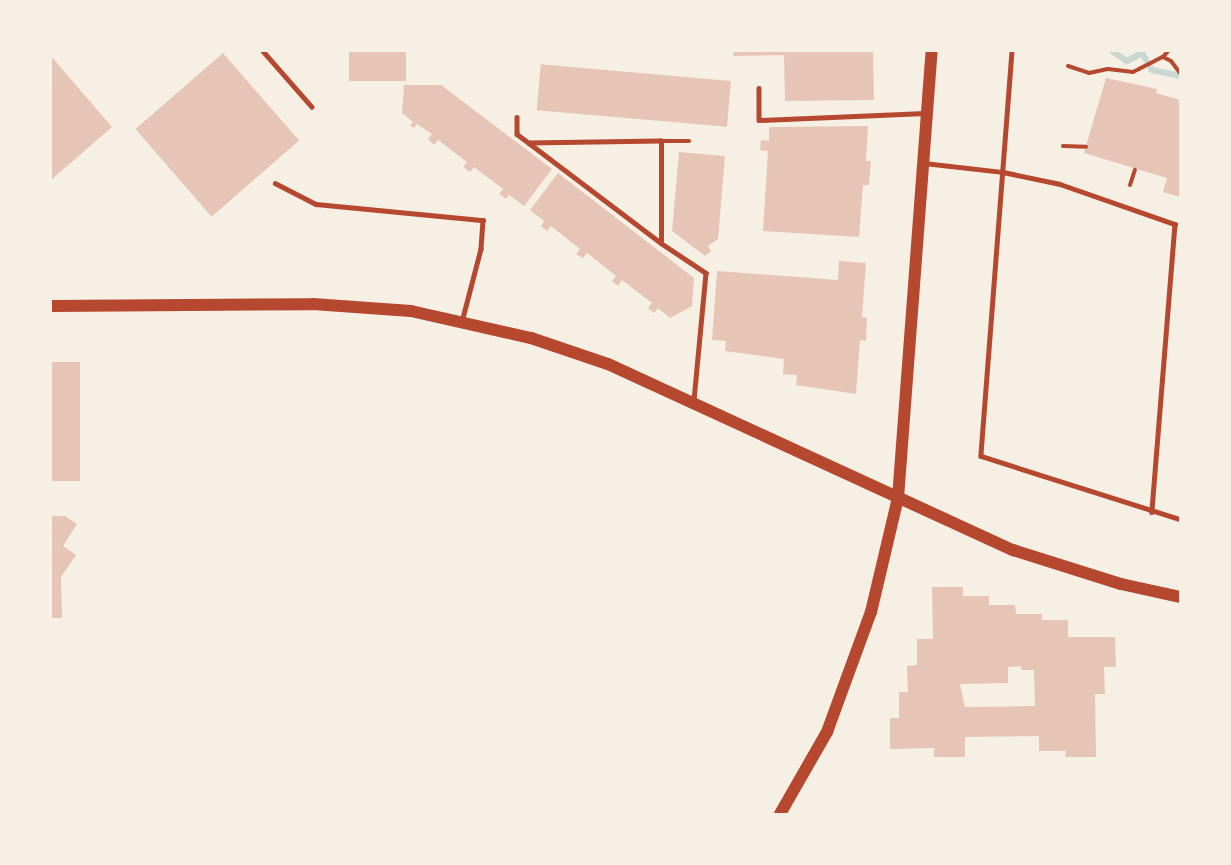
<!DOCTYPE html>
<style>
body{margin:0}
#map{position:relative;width:1231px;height:865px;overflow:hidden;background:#f6efe4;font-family:Lato,sans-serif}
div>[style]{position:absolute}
.stream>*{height:6px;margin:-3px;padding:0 3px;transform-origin:3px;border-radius:3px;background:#c9d6d2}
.building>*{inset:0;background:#e6c5b7;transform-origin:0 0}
.path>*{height:4px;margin:-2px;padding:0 2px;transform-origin:2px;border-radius:2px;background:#b5482f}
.service>*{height:4.5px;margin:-2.25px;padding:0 2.25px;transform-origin:2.25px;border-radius:2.25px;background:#b5482f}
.secondary>*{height:12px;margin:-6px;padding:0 6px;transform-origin:6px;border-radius:6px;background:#b5482f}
span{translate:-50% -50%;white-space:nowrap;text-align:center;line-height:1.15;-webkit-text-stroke:4.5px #f6efe4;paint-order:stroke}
.frame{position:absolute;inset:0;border:52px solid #f6efe4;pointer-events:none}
</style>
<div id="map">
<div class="stream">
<div style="left:1112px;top:51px;width:18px;rotate:34deg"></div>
<div style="left:1127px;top:61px;width:17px;rotate:-28deg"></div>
<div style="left:1141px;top:51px;width:22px;rotate:60deg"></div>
<div style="left:1152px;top:70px;width:29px;rotate:12deg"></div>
</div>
<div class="building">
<div style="left:349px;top:51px;width:57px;height:30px"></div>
<div style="clip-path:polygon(734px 51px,873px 51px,874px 100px,785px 101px,784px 55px,733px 56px)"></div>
<div style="left:223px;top:53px;width:116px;height:116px;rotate:49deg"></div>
<div style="clip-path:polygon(51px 56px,112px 127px,51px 180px)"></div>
<div style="clip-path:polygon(1106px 78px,1157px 89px,1156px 93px,1180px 100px,1180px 197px,1163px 192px,1167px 178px,1084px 153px)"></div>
<div style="left:731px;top:81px;width:46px;height:191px;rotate:95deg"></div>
<div style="clip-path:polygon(404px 85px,441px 85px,552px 169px,524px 206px,509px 195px,506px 199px,499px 194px,503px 189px,474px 167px,470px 172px,463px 167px,467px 162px,438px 140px,434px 145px,428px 139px,432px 134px,417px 124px,414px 128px,410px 126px,413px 122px,402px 113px)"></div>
<div style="clip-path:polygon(868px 126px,866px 161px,871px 161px,869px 185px,863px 185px,859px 237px,763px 231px,768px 151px,760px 150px,761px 140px,769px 141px,769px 127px)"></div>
<div style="clip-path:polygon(679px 152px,725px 156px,718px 239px,708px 246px,711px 251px,705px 256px,672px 231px)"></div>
<div style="clip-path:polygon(558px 173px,694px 278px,692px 306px,670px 318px,658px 308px,654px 313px,648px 308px,652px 303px,622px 280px,618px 286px,612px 281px,616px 276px,587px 253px,583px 258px,576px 254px,580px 249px,551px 226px,547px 231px,541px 226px,544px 221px,530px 210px)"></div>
<div style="clip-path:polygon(839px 261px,866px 263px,862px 317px,867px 318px,866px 341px,860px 340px,856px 394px,796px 385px,797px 375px,783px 374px,784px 359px,725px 351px,726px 341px,712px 340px,717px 271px,838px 280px)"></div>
<div style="left:51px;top:362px;width:29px;height:119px"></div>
<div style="clip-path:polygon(51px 516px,65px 516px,77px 524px,63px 546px,76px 555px,61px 577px,62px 618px,51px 618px)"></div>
<div style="clip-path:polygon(evenodd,932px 587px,963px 587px,963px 596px,989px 596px,989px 605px,1015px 605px,1016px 614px,1042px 614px,1042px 620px,1068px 620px,1068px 637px,1115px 637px,1116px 667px,1104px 667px,1105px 694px,1095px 694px,1096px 757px,1065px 757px,1066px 751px,1039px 751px,1039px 736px,965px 737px,965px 757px,934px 757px,934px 748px,890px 749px,890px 718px,899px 718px,899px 692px,908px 692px,907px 666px,917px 665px,917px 639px,933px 639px,932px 587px,1021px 666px,1021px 670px,1034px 670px,1035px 706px,965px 707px,960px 684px,1008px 683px,1008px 667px,1021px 666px)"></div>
</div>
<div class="path">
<div style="left:1163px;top:57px;width:8px;rotate:-50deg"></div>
<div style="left:1068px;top:66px;width:22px;rotate:18deg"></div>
<div style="left:1089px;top:73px;width:19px;rotate:-12deg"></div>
<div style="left:1108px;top:69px;width:25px;rotate:7deg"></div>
<div style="left:1133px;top:72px;width:34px;rotate:-27deg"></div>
<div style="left:1163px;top:57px;width:9px;rotate:27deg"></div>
<div style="left:1171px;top:61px;width:15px;rotate:53deg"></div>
<div style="left:1063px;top:146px;width:23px;rotate:2deg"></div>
<div style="left:1130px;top:185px;width:16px;rotate:-72deg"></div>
</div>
<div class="service">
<div style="left:263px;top:51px;width:74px;rotate:48.8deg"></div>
<div style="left:1012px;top:51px;width:406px;rotate:94.4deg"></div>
<div style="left:981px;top:456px;width:209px;rotate:17.6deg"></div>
<div style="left:759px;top:88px;width:32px;rotate:90deg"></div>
<div style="left:759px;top:120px;width:166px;rotate:-2.4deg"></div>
<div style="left:517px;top:117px;width:17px;rotate:90deg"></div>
<div style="left:517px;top:134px;width:15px;rotate:37deg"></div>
<div style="left:661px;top:141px;width:28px"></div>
<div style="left:924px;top:163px;width:80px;rotate:6.5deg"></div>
<div style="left:1003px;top:172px;width:58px;rotate:11.9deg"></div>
<div style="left:1060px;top:184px;width:122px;rotate:19.2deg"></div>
<div style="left:1175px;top:224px;width:289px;rotate:94.6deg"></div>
<div style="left:275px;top:183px;width:46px;rotate:27.1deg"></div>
<div style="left:316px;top:204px;width:168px;rotate:5.5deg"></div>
<div style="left:483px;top:220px;width:29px;rotate:94deg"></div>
<div style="left:481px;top:249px;width:75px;rotate:104.6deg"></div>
<div style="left:661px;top:243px;width:102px;rotate:-90deg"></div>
<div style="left:661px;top:141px;width:132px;rotate:179.1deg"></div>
<div style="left:529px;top:143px;width:166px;rotate:37.1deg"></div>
<div style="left:661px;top:243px;width:54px;rotate:33.7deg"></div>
<div style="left:706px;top:273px;width:129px;rotate:95.4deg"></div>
</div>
<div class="secondary">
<div style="left:51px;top:306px;width:262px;rotate:-0.4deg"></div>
<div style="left:313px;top:304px;width:98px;rotate:4.1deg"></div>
<div style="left:411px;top:311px;width:123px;rotate:12.7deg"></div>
<div style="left:531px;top:338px;width:81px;rotate:18.7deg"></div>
<div style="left:608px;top:364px;width:446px;rotate:24.7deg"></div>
<div style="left:1013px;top:550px;width:113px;rotate:17.5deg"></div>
<div style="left:1121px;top:584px;width:60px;rotate:12.4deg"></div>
<div style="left:780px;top:814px;width:95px;rotate:-60.2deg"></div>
<div style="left:827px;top:732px;width:128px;rotate:-69.9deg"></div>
<div style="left:871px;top:612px;width:117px;rotate:-76.7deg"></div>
<div style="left:898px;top:498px;width:448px;rotate:-85.7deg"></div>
</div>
<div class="frame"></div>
</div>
